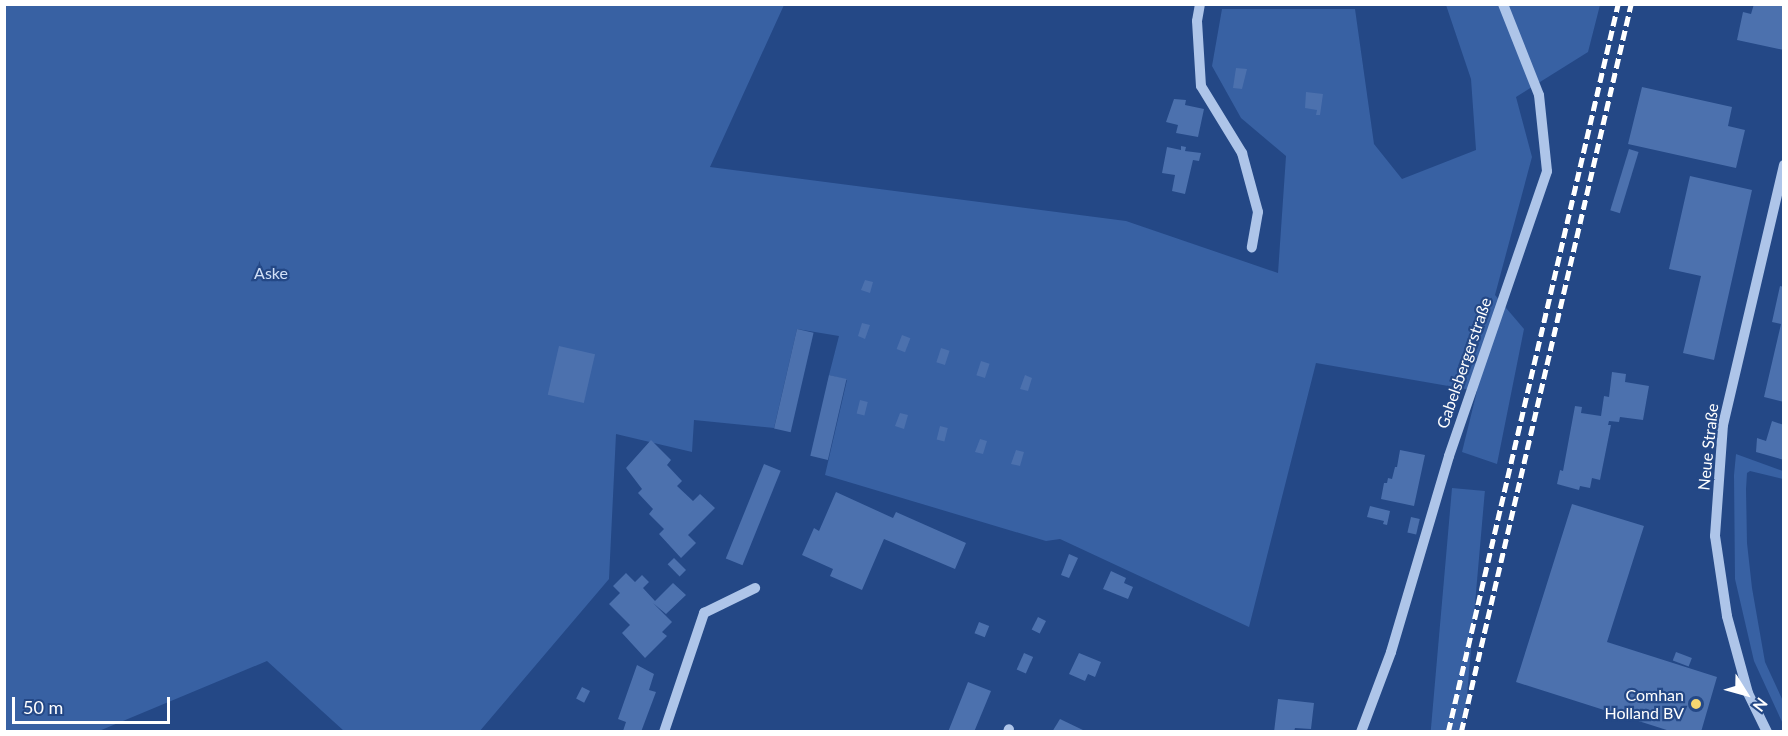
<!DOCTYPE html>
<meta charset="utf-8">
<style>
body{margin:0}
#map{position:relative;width:1788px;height:736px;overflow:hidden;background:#244886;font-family:Lato,sans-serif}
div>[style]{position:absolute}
.green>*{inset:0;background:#3861a3;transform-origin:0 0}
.building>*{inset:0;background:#4c71ae;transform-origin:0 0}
.minor>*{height:10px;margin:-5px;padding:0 5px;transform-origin:5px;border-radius:5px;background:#aec5e9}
.rail>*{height:4.5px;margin-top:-2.25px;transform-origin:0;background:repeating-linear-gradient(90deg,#fff 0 10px,transparent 0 14.5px)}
.dots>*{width:16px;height:16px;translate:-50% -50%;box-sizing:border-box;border:3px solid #244886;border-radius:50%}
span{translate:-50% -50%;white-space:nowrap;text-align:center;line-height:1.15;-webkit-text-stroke:4.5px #244886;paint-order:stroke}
.park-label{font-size:16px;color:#d2e0f7}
.street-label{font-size:16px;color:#fff}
.poi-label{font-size:16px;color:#fff}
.right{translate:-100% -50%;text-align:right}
.frame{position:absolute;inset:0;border:6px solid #fff;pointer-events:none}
.north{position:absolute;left:1716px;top:664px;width:60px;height:60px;-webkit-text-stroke:4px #244886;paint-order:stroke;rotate:127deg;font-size:16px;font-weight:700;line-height:24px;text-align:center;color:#fff}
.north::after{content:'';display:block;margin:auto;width:21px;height:27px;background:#fff;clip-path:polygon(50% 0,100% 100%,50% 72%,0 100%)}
.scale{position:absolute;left:12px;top:697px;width:158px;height:27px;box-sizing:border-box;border:3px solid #fff;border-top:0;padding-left:8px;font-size:18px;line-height:21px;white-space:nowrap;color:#fff;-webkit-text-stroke:4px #244886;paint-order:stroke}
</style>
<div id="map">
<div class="green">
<div style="clip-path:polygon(4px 5px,784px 5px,710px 167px,1126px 221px,1278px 273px,1286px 156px,1241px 118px,1212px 66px,1222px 9px,1355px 9px,1374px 144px,1402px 179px,1476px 150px,1471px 79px,1446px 5px,1600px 5px,1588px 52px,1516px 97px,1532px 157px,1495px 295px,1524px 329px,1497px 464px,1462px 452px,1477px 391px,1316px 363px,1249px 627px,1060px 539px,1046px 541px,825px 475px,847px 380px,829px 375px,839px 336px,797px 329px,774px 428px,694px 420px,692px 452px,616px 434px,609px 579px,479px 732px,344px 731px,267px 661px,99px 731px,5px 731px)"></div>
<div style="clip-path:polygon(1736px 454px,1783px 471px,1783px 479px,1750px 471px,1747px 473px,1746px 489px,1747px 543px,1752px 588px,1765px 662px,1783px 701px,1783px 724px,1754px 661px,1735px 579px,1734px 475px)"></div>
<div style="left:1452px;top:488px;width:33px;height:248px;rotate:5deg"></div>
</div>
<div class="building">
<div style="clip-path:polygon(1754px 4px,1784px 4px,1784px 50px,1737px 40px,1743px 12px,1751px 14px)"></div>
<div style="clip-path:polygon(1236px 68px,1247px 69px,1242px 89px,1233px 88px)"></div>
<div style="clip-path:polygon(1642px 87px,1732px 107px,1728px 126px,1745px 130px,1736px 168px,1628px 144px)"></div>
<div style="clip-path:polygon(1306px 92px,1323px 94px,1320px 115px,1316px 115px,1317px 110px,1305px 108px)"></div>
<div style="clip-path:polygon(1174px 99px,1186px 100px,1185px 105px,1204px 109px,1198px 137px,1176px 133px,1178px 125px,1166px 122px)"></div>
<div style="clip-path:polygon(1181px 146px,1186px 147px,1185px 151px,1201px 153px,1199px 161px,1193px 160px,1185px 194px,1172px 191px,1175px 175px,1162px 173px,1167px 147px,1181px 150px)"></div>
<div style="left:1629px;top:149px;width:10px;height:64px;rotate:17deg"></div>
<div style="clip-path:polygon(1690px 176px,1752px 190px,1714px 360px,1683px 353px,1701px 276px,1669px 269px)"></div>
<div style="clip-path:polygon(865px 280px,873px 282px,870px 293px,861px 290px)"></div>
<div style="clip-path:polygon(1780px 286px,1784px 287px,1784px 402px,1764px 397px,1781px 324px,1772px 322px)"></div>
<div style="clip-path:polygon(862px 323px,870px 325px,865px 339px,858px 336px)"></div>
<div style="left:797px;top:329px;width:17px;height:102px;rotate:13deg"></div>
<div style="left:902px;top:335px;width:9px;height:15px;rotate:21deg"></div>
<div style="left:559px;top:346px;width:37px;height:50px;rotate:13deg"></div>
<div style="left:941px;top:348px;width:9px;height:15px;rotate:18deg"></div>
<div style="left:981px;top:361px;width:9px;height:15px;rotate:18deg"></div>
<div style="clip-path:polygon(1612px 372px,1626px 374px,1625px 382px,1649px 386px,1643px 420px,1620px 417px,1619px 422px,1609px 421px,1608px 425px,1611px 425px,1600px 480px,1592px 478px,1590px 488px,1580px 486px,1579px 490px,1557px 484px,1560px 470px,1563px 471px,1575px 406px,1582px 407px,1581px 413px,1601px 416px,1604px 396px,1609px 397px)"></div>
<div style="left:829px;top:375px;width:18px;height:83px;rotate:13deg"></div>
<div style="clip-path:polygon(1025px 375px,1032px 378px,1028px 391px,1020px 389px)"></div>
<div style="left:860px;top:400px;width:8px;height:14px;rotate:14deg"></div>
<div style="clip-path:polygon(900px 413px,908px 415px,904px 429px,895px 426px)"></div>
<div style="clip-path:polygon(1772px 421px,1784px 425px,1784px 460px,1756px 452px,1757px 438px,1766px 441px)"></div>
<div style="left:940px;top:426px;width:8px;height:14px;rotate:14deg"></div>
<div style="clip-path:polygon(980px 439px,987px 441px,983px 454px,975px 452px)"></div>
<div style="clip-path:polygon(651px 440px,671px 460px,667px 465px,682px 481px,677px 486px,693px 501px,700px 494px,715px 508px,688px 535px,696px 543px,681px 558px,659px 534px,664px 529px,649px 514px,653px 509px,638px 493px,642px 489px,626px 468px)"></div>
<div style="clip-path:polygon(1016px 450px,1024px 452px,1020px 466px,1011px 464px)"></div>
<div style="clip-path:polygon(1400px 450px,1425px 455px,1414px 506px,1381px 499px,1384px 483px,1387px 483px,1388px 478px,1392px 479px,1395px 467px,1397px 467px)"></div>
<div style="left:764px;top:464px;width:18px;height:102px;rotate:22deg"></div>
<div style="clip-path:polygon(836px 492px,893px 518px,896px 512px,966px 543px,955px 569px,884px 539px,862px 590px,830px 576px,833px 569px,802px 555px,814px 528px,819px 531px)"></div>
<div style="clip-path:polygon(1572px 504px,1644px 526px,1607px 642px,1717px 677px,1701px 732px,1673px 732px,1516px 682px)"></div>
<div style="clip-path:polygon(1370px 506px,1390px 511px,1387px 525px,1383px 524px,1384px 521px,1367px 517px)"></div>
<div style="left:1411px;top:517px;width:9px;height:16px;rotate:13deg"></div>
<div style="clip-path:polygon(1069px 554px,1078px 558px,1069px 578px,1061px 575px)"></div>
<div style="left:674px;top:558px;width:17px;height:9px;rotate:45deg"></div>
<div style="clip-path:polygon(1111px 571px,1126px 578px,1124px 583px,1133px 587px,1128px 599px,1103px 589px)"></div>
<div style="clip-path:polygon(626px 573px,635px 582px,642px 575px,649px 582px,643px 588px,655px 601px,673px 583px,686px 595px,666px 614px,653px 603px,672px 622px,662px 632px,667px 636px,645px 658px,622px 633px,630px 625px,609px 604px,620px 593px,613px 586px)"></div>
<div style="left:1038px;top:617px;width:9px;height:14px;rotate:27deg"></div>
<div style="left:979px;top:622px;width:11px;height:12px;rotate:22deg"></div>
<div style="left:1676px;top:652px;width:17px;height:9px;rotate:21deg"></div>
<div style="left:1024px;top:653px;width:10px;height:18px;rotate:24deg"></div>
<div style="clip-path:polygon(1079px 653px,1101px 662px,1095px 677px,1088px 674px,1085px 681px,1069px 674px)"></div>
<div style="clip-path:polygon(637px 665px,654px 674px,649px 690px,656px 692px,641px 732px,625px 732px,623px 731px,626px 722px,618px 719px)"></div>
<div style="clip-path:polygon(968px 682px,991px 691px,979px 720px,974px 732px,948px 732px)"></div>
<div style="left:582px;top:687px;width:9px;height:13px;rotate:27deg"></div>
<div style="clip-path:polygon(1278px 699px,1314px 703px,1311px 729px,1295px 728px,1294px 732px,1274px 732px)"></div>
<div style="clip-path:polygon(1060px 719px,1087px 732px,1052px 732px)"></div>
</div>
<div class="minor">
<div style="left:1200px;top:4px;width:17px;rotate:100deg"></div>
<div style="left:1197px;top:21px;width:65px;rotate:86.5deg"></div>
<div style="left:1201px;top:86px;width:79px;rotate:58.5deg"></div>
<div style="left:1242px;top:153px;width:61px;rotate:74.8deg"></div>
<div style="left:1258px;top:212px;width:36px;rotate:100deg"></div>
<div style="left:664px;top:732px;width:126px;rotate:-71.4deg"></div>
<div style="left:704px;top:613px;width:57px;rotate:-26.1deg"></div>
<div style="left:1008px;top:732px;width:3px;rotate:-72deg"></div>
<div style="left:1361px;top:732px;width:85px;rotate:-69.4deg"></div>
<div style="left:1391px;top:652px;width:204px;rotate:-73.5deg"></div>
<div style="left:1449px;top:456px;width:301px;rotate:-71deg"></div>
<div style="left:1547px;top:171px;width:76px;rotate:-96deg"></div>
<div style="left:1539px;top:95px;width:98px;rotate:-111.6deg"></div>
<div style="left:1767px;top:732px;width:43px;rotate:-116deg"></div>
<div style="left:1748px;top:693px;width:80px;rotate:-105.3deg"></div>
<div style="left:1727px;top:616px;width:81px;rotate:-98.5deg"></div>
<div style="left:1715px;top:536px;width:111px;rotate:-85.9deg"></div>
<div style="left:1723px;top:425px;width:267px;rotate:-76.8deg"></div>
</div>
<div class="rail">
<div style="left:1448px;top:732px;width:748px;rotate:-76.86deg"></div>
<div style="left:1461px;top:732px;width:748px;rotate:-76.86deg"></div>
</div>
<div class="dots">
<div style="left:1696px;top:704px;background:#f4d671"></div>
</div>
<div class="park-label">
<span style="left:271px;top:273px">Aske</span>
</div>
<div class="street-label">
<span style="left:1464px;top:363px;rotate:-71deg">Gabelsbergerstraße</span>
<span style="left:1708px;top:447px;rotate:-84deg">Neue Straße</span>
</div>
<div class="poi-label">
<span class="right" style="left:1684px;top:704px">Comhan<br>Holland BV</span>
</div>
<div class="frame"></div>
<div class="north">N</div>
<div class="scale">50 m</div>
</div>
